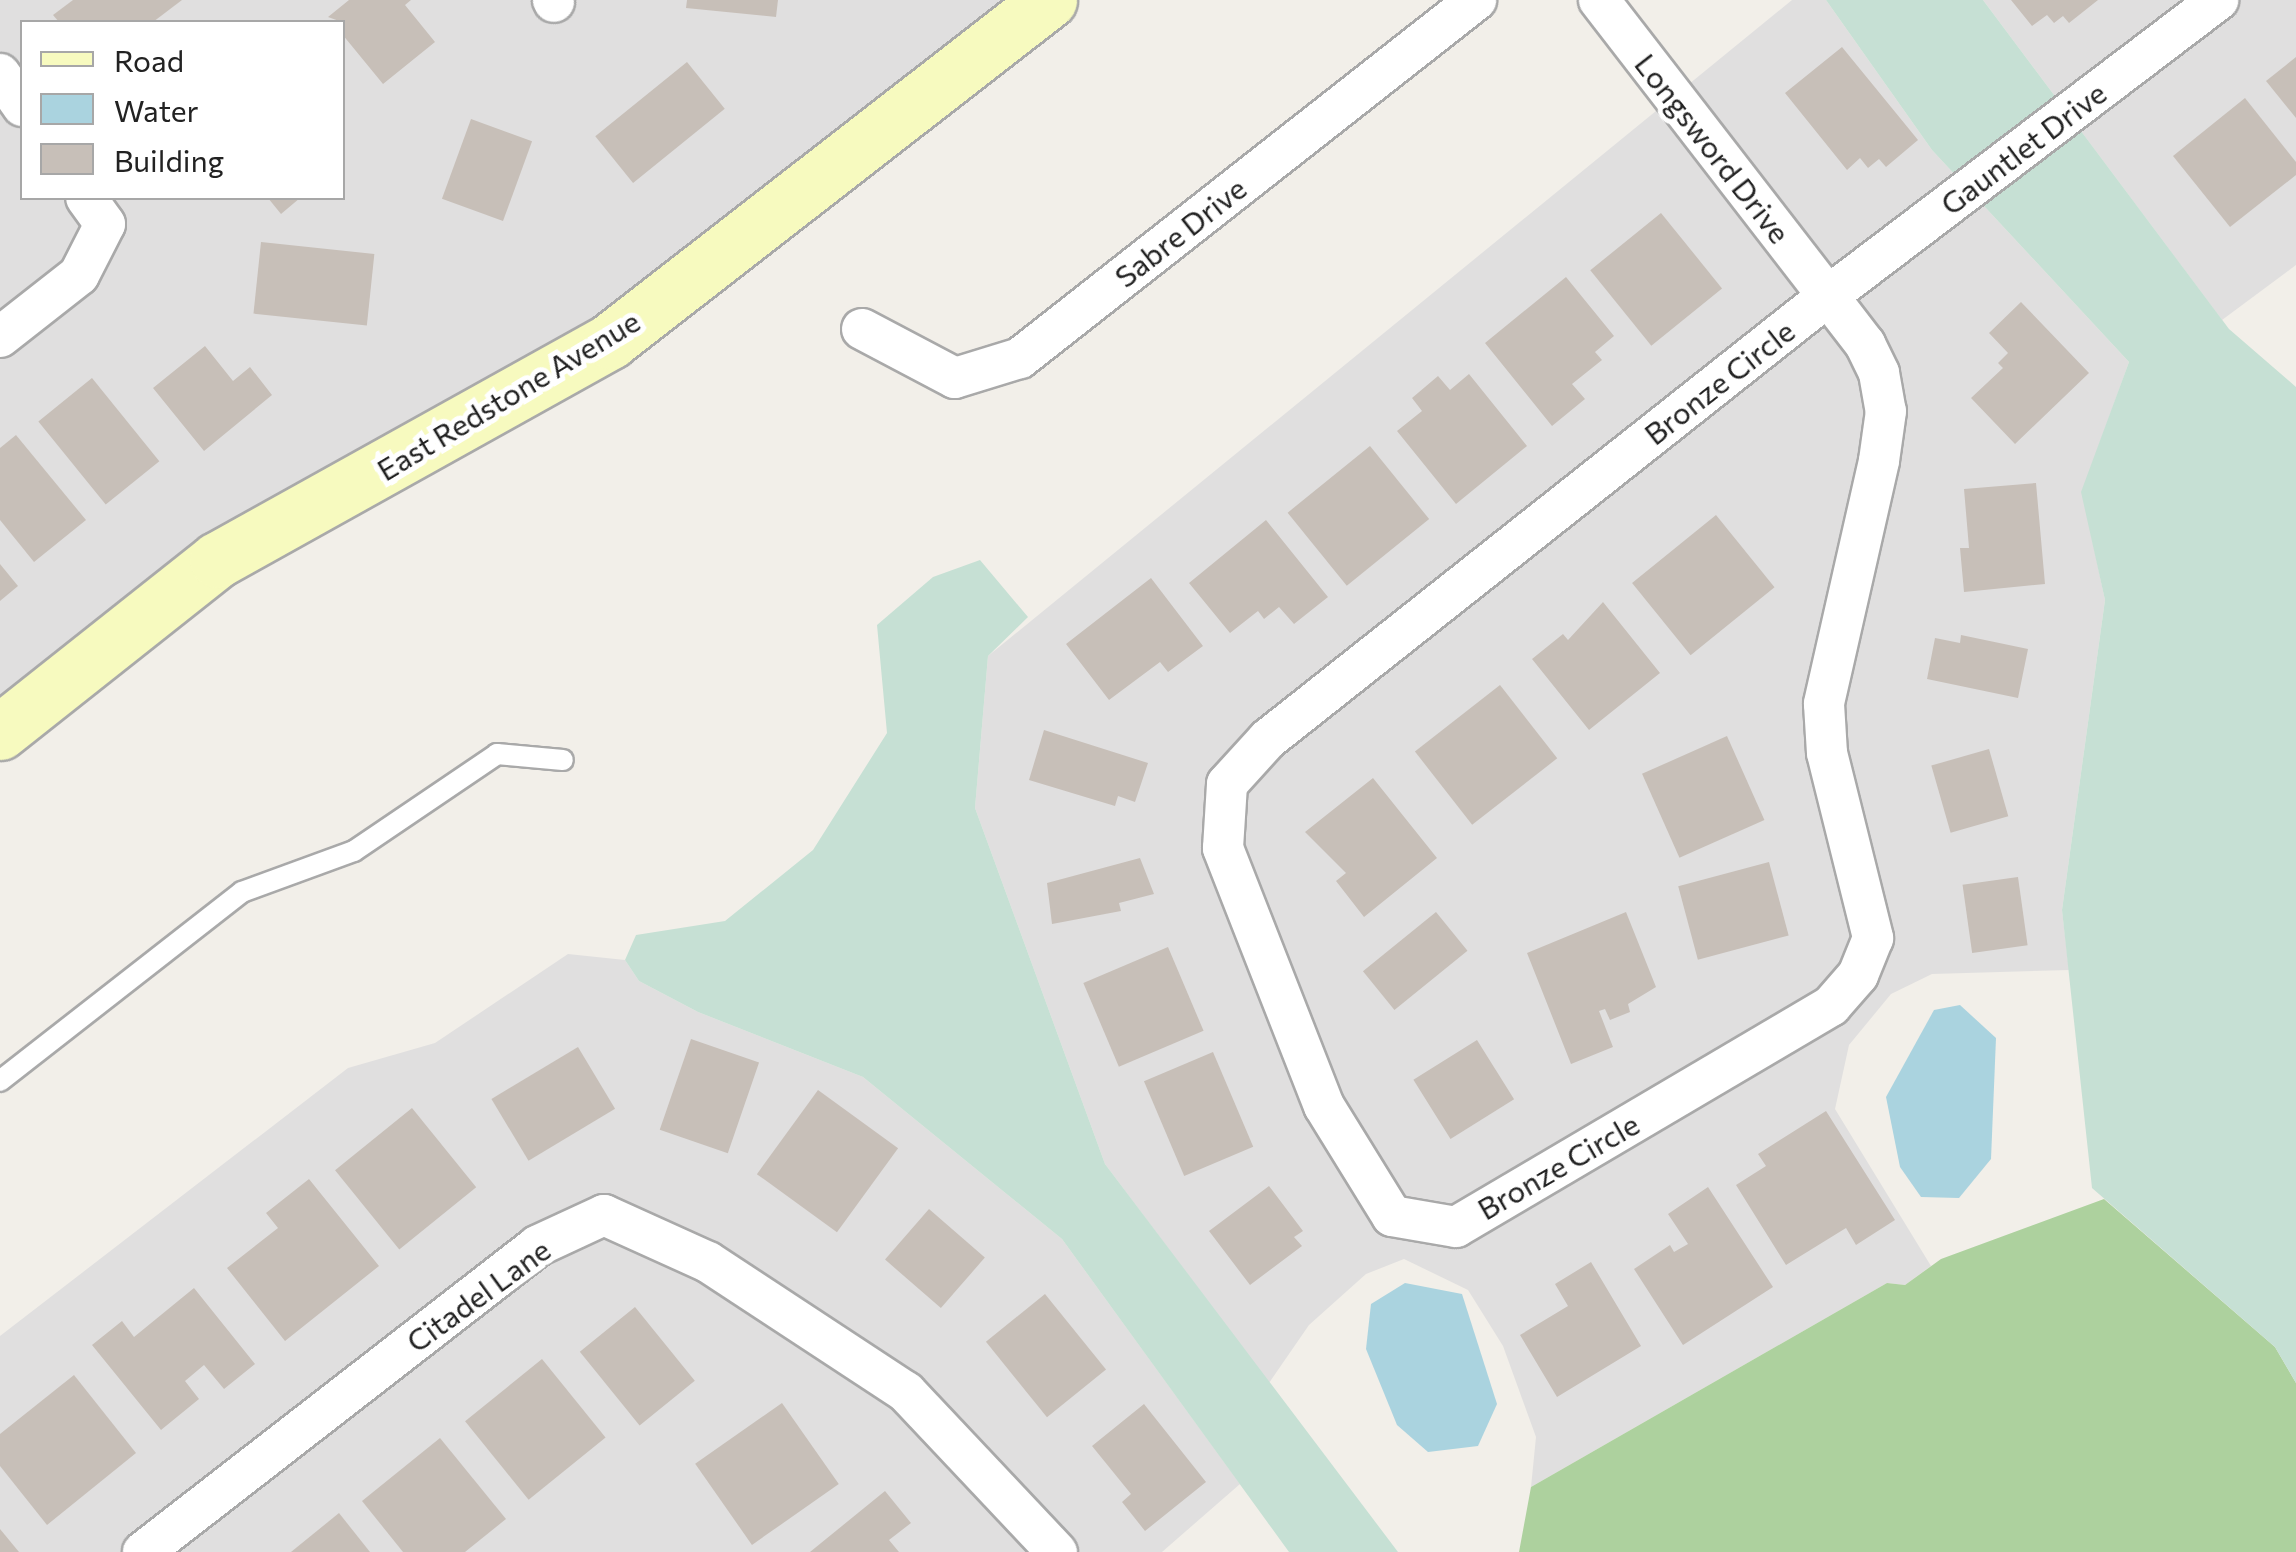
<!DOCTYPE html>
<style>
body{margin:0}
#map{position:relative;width:2296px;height:1552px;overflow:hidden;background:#f2efe9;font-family:Commissioner,sans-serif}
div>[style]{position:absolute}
.residential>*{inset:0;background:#e0dfdf}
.forest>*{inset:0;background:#add19e}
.wetland>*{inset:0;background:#c6e0d4}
.water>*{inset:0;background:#aad3df}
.building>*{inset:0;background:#c7bfb8;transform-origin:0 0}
.roads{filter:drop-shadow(2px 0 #a9a9a9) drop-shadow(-2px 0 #a9a9a9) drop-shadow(0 2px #a9a9a9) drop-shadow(0 -2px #a9a9a9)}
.lane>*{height:20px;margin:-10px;padding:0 10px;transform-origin:10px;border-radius:10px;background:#fff}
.street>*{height:40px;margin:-20px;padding:0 20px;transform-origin:20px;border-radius:20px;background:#fff}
.secondary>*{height:55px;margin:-27.5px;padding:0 27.5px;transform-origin:27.5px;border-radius:27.5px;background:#f7fabf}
span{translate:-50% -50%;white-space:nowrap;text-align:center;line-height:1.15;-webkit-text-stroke:10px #fff;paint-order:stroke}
.street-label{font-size:30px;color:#222}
.legend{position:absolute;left:20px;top:20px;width:325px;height:180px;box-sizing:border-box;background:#fff;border:2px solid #a7a7a7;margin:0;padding:12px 18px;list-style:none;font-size:30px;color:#222}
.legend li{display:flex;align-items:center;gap:20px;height:50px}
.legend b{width:50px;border:2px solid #a7a7a7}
</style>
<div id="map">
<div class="residential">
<div style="clip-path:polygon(evenodd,0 0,1013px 0,597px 324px,0 703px,0 0,22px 22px,342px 22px,342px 198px,22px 198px,22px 22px)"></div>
<div style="clip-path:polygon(1792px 0,1826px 0,1932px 150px,2129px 362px,2082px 492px,2105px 600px,2062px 910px,2069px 970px,1932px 974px,1891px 994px,1849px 1045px,1835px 1109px,1931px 1266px,1905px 1285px,1887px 1283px,1531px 1487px,1536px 1437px,1503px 1346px,1468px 1290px,1404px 1259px,1366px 1274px,1309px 1325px,1269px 1383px,1105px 1164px,975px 808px,988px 656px)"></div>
<div style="clip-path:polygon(1983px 0,2296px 0,2296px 265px,2222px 320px)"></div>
<div style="clip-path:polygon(568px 954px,625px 960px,639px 981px,698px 1012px,863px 1077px,1062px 1239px,1240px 1484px,1162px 1552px,0 1552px,0 1336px,348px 1068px,435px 1043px)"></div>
</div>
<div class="forest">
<div style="clip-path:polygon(2104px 1199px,2275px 1347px,2296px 1383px,2296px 1552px,1519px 1552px,1531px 1487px,1887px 1283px,1905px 1285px,1941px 1259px)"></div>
</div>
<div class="wetland">
<div style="clip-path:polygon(1826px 0,1983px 0,2229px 329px,2296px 387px,2296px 1383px,2275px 1347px,2092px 1188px,2062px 910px,2105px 600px,2081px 492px,2129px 362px,1932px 150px)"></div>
<div style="clip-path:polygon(980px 560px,1028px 617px,988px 656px,975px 808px,1105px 1164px,1398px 1552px,1289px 1552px,1062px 1239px,863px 1077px,698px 1012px,639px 981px,625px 960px,636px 935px,725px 921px,813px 850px,887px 733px,877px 625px,933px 577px)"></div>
</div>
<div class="water">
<div style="clip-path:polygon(1960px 1005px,1996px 1038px,1991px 1159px,1959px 1198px,1921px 1197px,1900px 1167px,1886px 1097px,1934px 1010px)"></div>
<div style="clip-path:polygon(1405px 1283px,1462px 1294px,1497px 1404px,1478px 1446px,1428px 1452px,1397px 1425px,1366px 1349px,1371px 1304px)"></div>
</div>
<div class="building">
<div style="clip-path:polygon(73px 0,182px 0,153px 22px,59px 22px,53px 15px)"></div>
<div style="clip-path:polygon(349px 0,411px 0,405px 5px,435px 42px,383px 84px,342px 34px,342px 22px,328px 17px)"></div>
<div style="clip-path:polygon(687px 0,778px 0,776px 17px,686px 8px)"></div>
<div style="clip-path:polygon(2011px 0,2098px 0,2069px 23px,2063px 16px,2054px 23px,2047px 15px,2032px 26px)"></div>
<div style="clip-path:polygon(1842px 47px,1918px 140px,1886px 167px,1879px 159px,1868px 168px,1860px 158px,1847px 170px,1785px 93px)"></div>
<div style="clip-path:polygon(2296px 57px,2296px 118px,2266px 81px)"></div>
<div style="left:687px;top:62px;width:60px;height:118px;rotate:51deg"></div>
<div style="clip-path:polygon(2245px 98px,2296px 162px,2296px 175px,2230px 227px,2173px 156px)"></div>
<div style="left:471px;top:119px;width:65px;height:85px;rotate:20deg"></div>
<div style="clip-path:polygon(268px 198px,300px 198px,281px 214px)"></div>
<div style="left:1661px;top:213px;width:97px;height:91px;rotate:51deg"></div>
<div style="left:261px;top:242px;width:114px;height:72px;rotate:6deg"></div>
<div style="clip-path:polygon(1566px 277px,1614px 336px,1595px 352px,1602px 360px,1572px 384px,1585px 399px,1552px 426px,1485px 343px)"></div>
<div style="clip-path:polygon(2021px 302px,2089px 373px,2015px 444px,1971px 398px,2003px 368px,1998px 363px,2008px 353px,1989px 333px)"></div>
<div style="clip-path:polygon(205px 346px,233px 381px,250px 367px,272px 395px,204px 451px,153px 388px)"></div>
<div style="clip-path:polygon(1469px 374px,1527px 446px,1456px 504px,1397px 431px,1422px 411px,1412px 398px,1438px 376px,1450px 390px)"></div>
<div style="left:92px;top:378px;width:107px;height:69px;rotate:51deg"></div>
<div style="clip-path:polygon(16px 435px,86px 520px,34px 562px,0 520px,0 448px)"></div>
<div style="left:1370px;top:446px;width:94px;height:106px;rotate:51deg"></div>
<div style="clip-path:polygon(2036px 483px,2045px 584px,1964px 592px,1960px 548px,1969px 548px,1964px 489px)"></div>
<div style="left:1716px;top:515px;width:93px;height:108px;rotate:51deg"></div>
<div style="clip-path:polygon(1266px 520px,1328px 597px,1294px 624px,1279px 607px,1264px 619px,1258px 611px,1230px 633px,1189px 583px)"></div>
<div style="clip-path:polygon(0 564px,18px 586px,0 601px)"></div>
<div style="clip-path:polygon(1151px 578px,1203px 646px,1168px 672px,1160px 662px,1109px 700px,1066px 644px)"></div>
<div style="clip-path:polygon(1603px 602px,1660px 673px,1589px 730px,1532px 659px,1563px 634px,1568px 640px)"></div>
<div style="clip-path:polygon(1961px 635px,2028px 649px,2018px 698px,1927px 679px,1935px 638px,1960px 643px)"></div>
<div style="left:1500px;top:685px;width:93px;height:108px;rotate:52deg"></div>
<div style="clip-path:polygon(1044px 730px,1148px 763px,1135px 802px,1118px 796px,1115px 806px,1029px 780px)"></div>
<div style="left:1727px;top:736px;width:92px;height:93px;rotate:66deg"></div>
<div style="left:1989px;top:749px;width:70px;height:60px;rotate:74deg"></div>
<div style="clip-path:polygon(1373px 778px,1437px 858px,1364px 917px,1336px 881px,1346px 873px,1305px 832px)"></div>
<div style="clip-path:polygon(1140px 858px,1154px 894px,1119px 903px,1121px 911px,1052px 924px,1047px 883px)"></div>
<div style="left:1769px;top:862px;width:76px;height:94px;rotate:75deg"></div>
<div style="left:2018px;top:877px;width:69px;height:56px;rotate:82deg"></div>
<div style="left:1436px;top:912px;width:50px;height:94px;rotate:51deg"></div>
<div style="clip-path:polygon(1626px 912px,1656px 987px,1628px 1004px,1630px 1012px,1610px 1020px,1605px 1009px,1599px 1011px,1613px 1047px,1571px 1064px,1527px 953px)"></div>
<div style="left:1168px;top:947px;width:91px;height:92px;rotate:67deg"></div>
<div style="left:691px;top:1039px;width:72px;height:96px;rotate:19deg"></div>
<div style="left:1477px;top:1040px;width:70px;height:75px;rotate:58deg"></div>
<div style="left:578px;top:1047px;width:72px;height:101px;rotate:59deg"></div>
<div style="left:1213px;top:1052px;width:103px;height:75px;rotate:67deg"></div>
<div style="left:818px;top:1090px;width:99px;height:104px;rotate:36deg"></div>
<div style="left:412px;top:1108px;width:102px;height:99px;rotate:51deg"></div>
<div style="clip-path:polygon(1826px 1111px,1895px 1220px,1856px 1245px,1846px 1228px,1786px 1265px,1736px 1185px,1766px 1166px,1758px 1154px)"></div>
<div style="clip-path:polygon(309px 1179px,379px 1266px,285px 1341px,227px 1268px,278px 1228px,266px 1213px)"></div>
<div style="clip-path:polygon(1269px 1186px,1303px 1231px,1294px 1237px,1302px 1246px,1250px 1285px,1209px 1231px)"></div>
<div style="clip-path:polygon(1708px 1187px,1773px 1287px,1683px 1345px,1634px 1269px,1670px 1245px,1674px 1252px,1688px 1244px,1668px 1214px)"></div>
<div style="left:929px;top:1209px;width:74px;height:67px;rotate:41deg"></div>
<div style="clip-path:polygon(1591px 1262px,1641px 1346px,1557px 1397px,1520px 1335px,1568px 1306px,1555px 1284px)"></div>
<div style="clip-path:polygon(194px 1288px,255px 1364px,224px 1389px,204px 1365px,185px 1381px,199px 1399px,161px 1430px,92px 1345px,122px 1321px,134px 1337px)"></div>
<div style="left:1045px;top:1294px;width:97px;height:76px;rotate:51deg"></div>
<div style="left:635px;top:1307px;width:95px;height:71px;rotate:51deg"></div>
<div style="left:542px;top:1359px;width:101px;height:99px;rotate:51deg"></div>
<div style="clip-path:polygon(74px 1375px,136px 1453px,47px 1525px,0 1466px,0 1434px)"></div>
<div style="left:782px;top:1403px;width:99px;height:106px;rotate:55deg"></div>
<div style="clip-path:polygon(1144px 1404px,1206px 1482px,1145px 1531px,1122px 1502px,1131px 1494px,1092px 1446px)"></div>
<div style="clip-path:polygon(440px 1438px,506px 1519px,465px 1552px,403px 1552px,362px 1501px)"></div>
<div style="clip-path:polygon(885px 1491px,911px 1523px,889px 1540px,899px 1552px,810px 1552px)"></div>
<div style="clip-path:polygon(339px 1513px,370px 1552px,291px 1552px)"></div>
<div style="clip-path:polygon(0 1529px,19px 1552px,0 1552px)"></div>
</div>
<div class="roads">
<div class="lane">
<div style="left:0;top:1081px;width:307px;rotate:-38deg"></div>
<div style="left:242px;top:892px;width:119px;rotate:-20.1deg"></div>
<div style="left:354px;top:851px;width:173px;rotate:-34.1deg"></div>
<div style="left:497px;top:754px;width:66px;rotate:5.2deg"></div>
</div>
<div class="street">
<div style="left:553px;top:0;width:2px;rotate:63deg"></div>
<div style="left:1599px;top:0;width:374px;rotate:52.3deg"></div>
<div style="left:1828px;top:296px;width:61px;rotate:52.4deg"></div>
<div style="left:1865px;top:344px;width:32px;rotate:64deg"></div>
<div style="left:1879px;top:373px;width:39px;rotate:80deg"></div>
<div style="left:1886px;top:411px;width:50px;rotate:98deg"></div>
<div style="left:1879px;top:461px;width:249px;rotate:102.8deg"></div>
<div style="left:1824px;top:704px;width:49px;rotate:86.5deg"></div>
<div style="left:1827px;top:753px;width:191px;rotate:76deg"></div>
<div style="left:1873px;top:938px;width:40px;rotate:112deg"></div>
<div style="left:1858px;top:975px;width:41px;rotate:131.1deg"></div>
<div style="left:1831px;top:1006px;width:435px;rotate:149.5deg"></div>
<div style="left:1456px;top:1227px;width:65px;rotate:-170.2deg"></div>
<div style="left:1392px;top:1216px;width:129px;rotate:-121.7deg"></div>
<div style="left:1324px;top:1106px;width:277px;rotate:-111.4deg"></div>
<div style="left:1223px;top:848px;width:64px;rotate:-86.4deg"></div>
<div style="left:1227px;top:784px;width:61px;rotate:-47.7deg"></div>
<div style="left:1268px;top:739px;width:714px;rotate:-38.35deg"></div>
<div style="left:1828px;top:296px;width:490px;rotate:-37.2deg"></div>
<div style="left:0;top:74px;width:39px;rotate:55deg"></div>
<div style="left:862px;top:329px;width:105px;rotate:27.8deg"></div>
<div style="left:955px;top:378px;width:68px;rotate:-17.1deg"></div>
<div style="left:1020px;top:358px;width:580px;rotate:-38.14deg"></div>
<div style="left:0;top:337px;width:100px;rotate:-38.1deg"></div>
<div style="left:79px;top:275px;width:57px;rotate:-63deg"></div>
<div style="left:105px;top:224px;width:32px;rotate:-126deg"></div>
<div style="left:143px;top:1552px;width:499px;rotate:-37.8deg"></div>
<div style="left:537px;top:1246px;width:74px;rotate:-24.8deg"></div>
<div style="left:604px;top:1215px;width:114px;rotate:24.3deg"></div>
<div style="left:708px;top:1262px;width:237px;rotate:33.3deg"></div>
<div style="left:906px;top:1392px;width:220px;rotate:46.7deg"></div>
</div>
<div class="secondary">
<div style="left:0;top:732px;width:277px;rotate:-38.4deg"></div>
<div style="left:217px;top:560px;width:450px;rotate:-29.1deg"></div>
<div style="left:610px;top:341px;width:556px;rotate:-37.84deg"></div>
</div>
</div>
<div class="street-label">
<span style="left:1713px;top:148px;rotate:52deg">Longsword Drive</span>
<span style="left:2023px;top:148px;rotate:-37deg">Gauntlet Drive</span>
<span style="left:1180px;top:232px;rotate:-38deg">Sabre Drive</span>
<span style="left:1719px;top:382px;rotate:-38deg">Bronze Circle</span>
<span style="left:508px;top:395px;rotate:-31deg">East Redstone Avenue</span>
<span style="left:1558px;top:1166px;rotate:-30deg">Bronze Circle</span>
<span style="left:478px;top:1295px;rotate:-36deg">Citadel Lane</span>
</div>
<ul class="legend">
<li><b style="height:12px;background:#f7fabf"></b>Road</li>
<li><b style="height:28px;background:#aad3df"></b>Water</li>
<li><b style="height:28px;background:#c7bfb8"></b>Building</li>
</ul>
</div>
